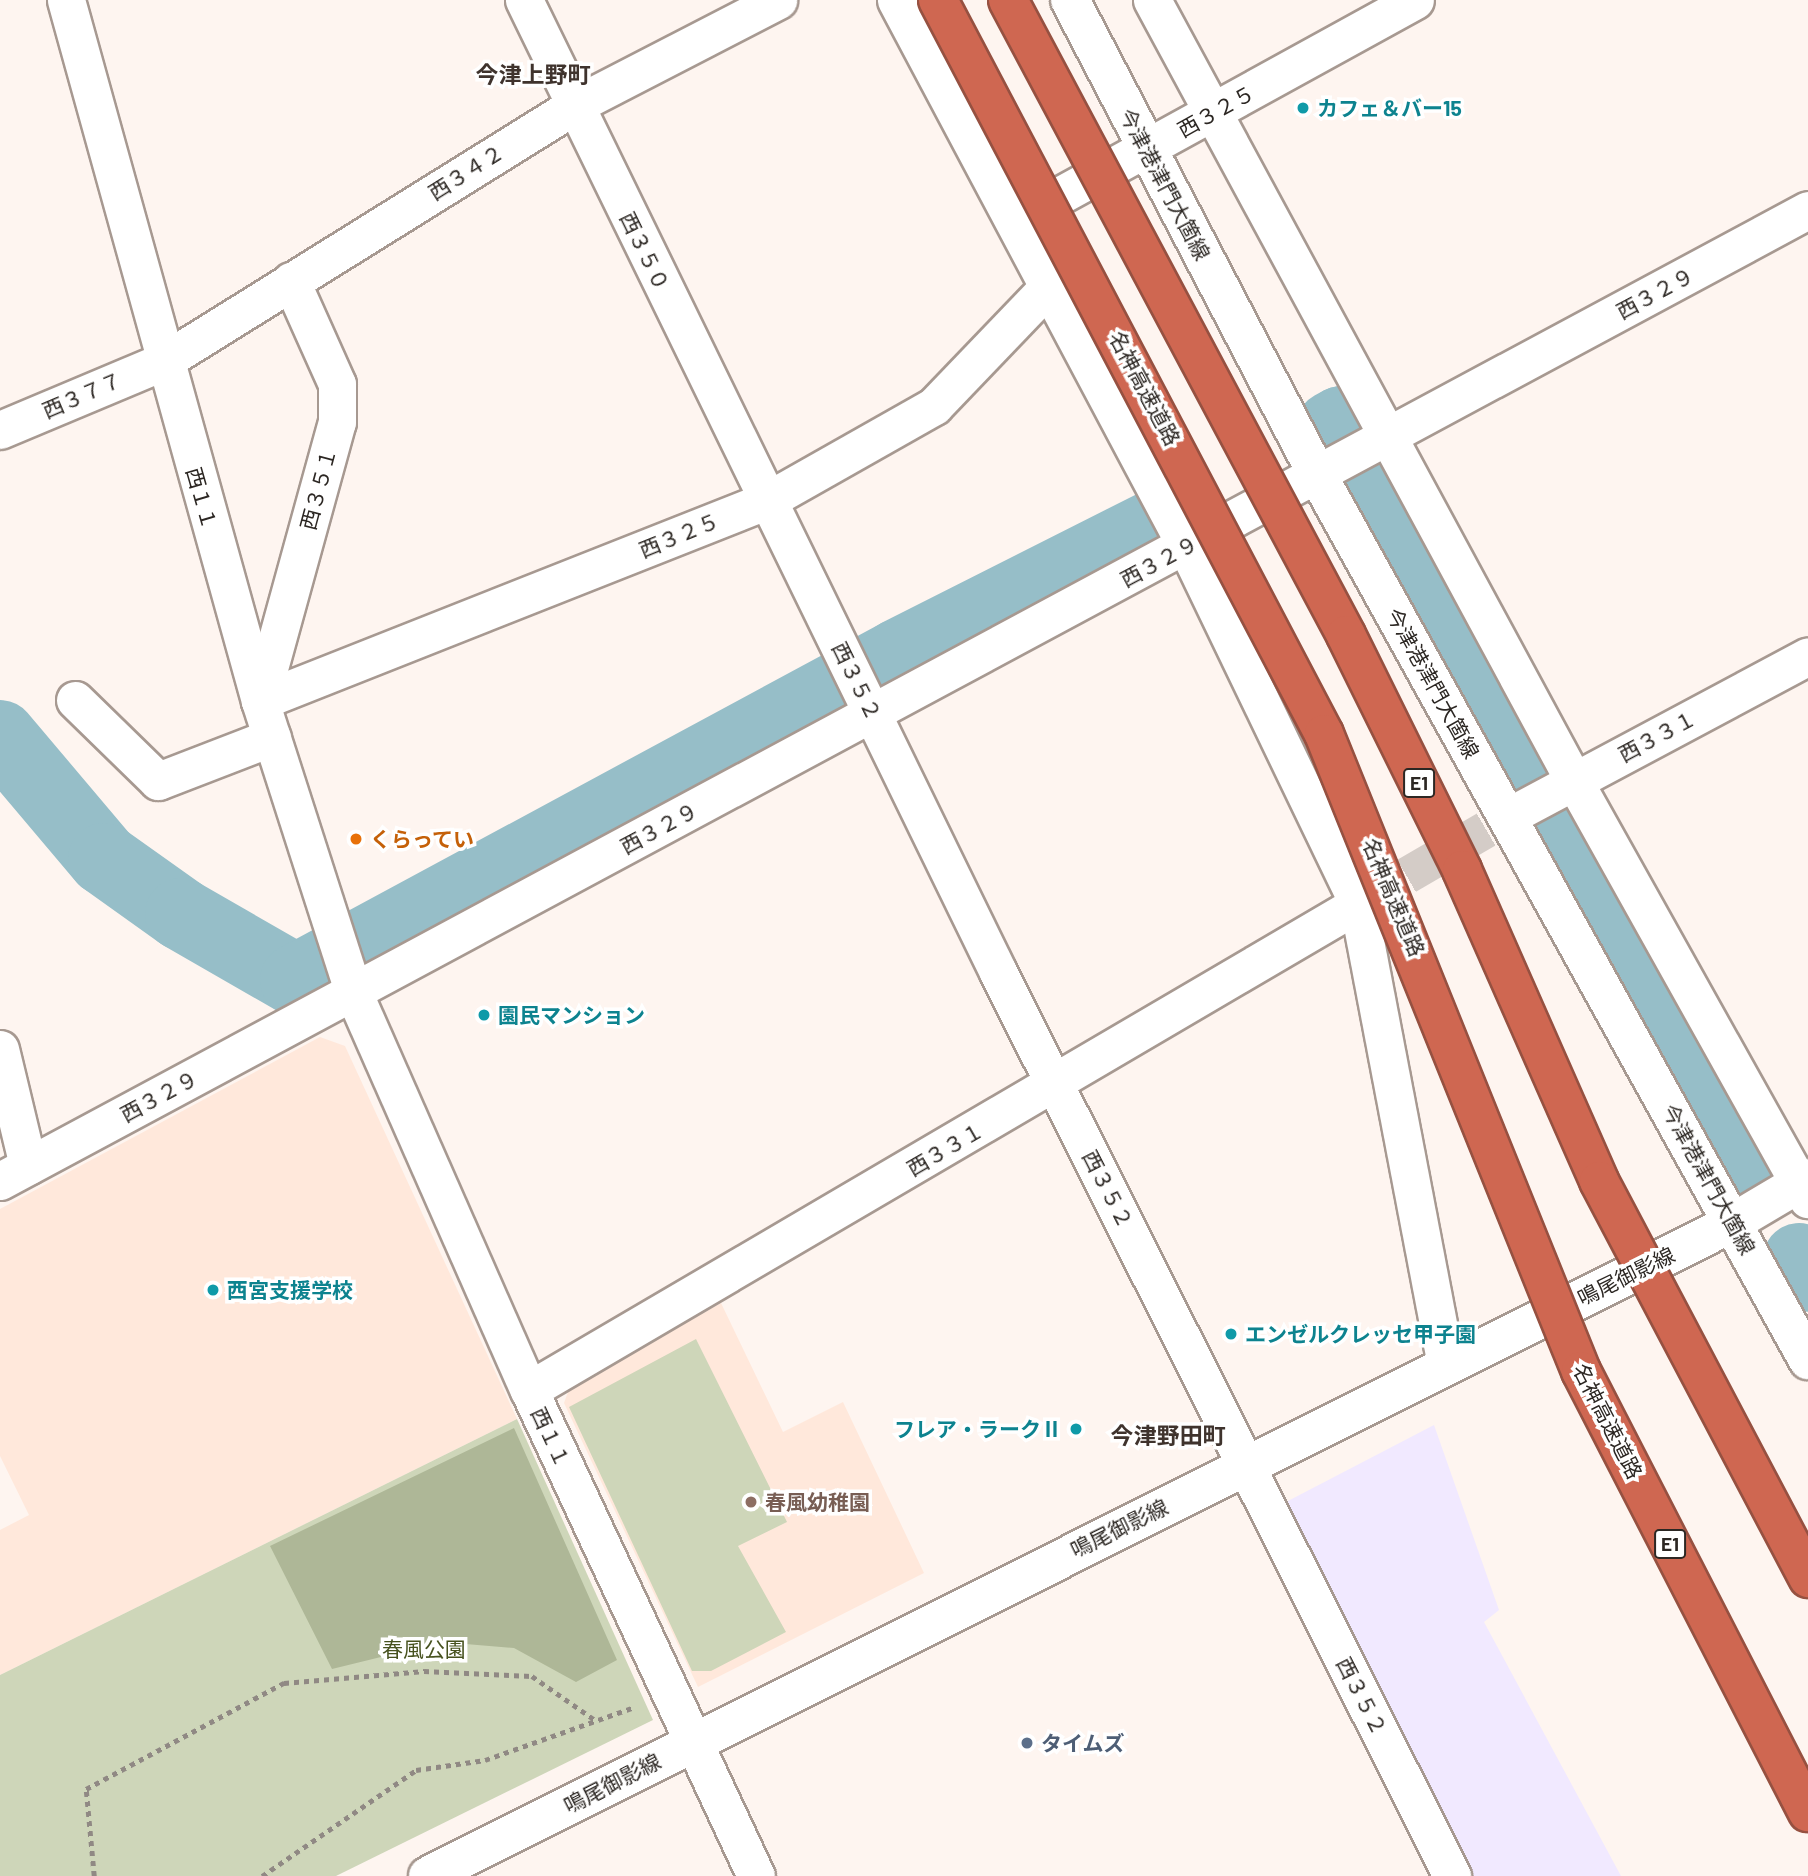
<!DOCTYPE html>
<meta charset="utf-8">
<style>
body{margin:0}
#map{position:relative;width:1808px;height:1876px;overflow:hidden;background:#fef5f0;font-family:Barlow,"Noto Sans JP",sans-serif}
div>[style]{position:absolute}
.built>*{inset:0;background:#ffe8db}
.industrial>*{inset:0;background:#f1e9ff}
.green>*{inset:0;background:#ced6b9}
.forest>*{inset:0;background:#aeb797}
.river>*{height:72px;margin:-36px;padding:0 36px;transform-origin:36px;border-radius:36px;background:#96bec8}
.street-tunnel>*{height:37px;margin-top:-18.5px;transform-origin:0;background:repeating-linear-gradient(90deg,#d4ccc7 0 37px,transparent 0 55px)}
.path>*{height:4.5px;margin-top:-2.25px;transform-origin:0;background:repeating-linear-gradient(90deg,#908984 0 5px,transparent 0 10px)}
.roads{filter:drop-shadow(2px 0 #a79991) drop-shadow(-2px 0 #a79991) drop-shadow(0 2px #a79991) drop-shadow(0 -2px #a79991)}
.street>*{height:37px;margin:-18.5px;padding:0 18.5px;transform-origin:18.5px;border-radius:18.5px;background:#fff}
.secondary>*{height:38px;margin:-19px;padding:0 19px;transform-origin:19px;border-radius:19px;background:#fff}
.bridges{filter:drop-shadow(2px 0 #965141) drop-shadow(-2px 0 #965141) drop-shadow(0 2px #965141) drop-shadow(0 -2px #965141)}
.highway-bridge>*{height:38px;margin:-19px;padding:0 19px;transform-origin:19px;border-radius:19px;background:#cf6751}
.dots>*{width:19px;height:19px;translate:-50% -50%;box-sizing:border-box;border:4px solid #fff;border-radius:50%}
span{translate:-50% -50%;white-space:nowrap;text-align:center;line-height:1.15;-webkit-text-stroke:7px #fff;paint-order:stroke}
.shield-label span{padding:2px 5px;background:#fff;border:2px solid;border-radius:5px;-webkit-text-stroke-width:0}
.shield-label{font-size:19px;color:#2c2723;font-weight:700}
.culture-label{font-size:21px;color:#0d838f;font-weight:700}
.left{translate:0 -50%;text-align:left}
.right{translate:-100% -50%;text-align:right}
.street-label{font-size:21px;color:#2c2723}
.food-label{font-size:21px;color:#c56008;font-weight:700}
.education-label{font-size:21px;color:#785e54;font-weight:700}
.park-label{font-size:21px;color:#47521f}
.service-label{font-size:21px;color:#4e5e75;font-weight:700}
.neighbourhood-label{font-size:23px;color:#3f332d;font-weight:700}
</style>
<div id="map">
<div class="built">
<div style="clip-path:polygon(320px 1037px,345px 1046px,517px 1419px,0 1675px,0 1530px,29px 1515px,0 1456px,0 1209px)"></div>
<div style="clip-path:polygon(721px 1303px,783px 1432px,843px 1402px,924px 1573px,698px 1687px,564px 1403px,569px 1389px)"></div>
</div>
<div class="industrial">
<div style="clip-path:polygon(1434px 1425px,1499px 1610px,1484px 1622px,1621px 1876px,1473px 1876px,1286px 1502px)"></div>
</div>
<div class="green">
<div style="clip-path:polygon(696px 1339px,787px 1522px,738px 1546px,786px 1632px,711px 1671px,692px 1671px,569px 1407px)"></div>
<div style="clip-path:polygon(517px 1419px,653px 1720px,336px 1876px,0 1876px,0 1675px)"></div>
</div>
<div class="forest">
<div style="clip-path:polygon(514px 1428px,617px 1660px,576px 1682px,514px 1648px,442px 1642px,332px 1669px,270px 1546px)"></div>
</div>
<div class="river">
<div style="left:1332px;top:427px;width:10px;rotate:-29deg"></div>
<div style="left:1341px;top:422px;width:840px;rotate:61.33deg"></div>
<div style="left:0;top:736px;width:161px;rotate:49.8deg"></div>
<div style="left:104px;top:859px;width:95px;rotate:35.5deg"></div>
<div style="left:181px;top:914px;width:133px;rotate:29.9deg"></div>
<div style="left:296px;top:980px;width:684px;rotate:-28.36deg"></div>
<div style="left:898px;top:655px;width:286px;rotate:-26.8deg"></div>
<div style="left:1799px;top:1259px;width:19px;rotate:62deg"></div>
</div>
<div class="street-tunnel">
<div style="left:1359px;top:903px;width:171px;rotate:-30.2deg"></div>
</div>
<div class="path">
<div style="left:94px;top:1876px;width:87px;rotate:-95.3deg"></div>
<div style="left:86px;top:1789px;width:225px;rotate:-28.2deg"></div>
<div style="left:284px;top:1683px;width:141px;rotate:-4.9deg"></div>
<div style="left:424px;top:1671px;width:108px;rotate:2.7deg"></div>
<div style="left:532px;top:1676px;width:77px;rotate:34.9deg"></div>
<div style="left:262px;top:1876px;width:187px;rotate:-34.5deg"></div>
<div style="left:416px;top:1770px;width:70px;rotate:-8.2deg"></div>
<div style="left:485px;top:1760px;width:159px;rotate:-19.5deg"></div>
</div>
<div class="roads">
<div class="street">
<div style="left:66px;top:0;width:727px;rotate:74.53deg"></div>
<div style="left:260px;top:701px;width:308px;rotate:72.2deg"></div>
<div style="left:354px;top:994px;width:433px;rotate:66.2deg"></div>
<div style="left:529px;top:1390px;width:536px;rotate:64.96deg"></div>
<div style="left:524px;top:0;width:1081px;rotate:64deg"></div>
<div style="left:998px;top:972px;width:1012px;rotate:63.33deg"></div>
<div style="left:896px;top:0;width:618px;rotate:62.03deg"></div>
<div style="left:1186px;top:546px;width:397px;rotate:64.3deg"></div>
<div style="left:1358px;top:904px;width:469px;rotate:79.2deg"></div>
<div style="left:1152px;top:0;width:888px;rotate:61.62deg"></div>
<div style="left:1574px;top:781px;width:479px;rotate:60.8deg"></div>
<div style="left:1017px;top:219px;width:454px;rotate:-28.8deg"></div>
<div style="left:0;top:430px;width:178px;rotate:-22.8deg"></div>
<div style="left:164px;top:361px;width:482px;rotate:-31.9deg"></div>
<div style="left:573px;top:106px;width:231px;rotate:-27.3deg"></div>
<div style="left:75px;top:700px;width:116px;rotate:44.3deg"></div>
<div style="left:158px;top:781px;width:122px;rotate:-21.1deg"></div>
<div style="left:260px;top:701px;width:546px;rotate:-21.59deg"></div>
<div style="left:768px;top:500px;width:191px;rotate:-29.5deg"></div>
<div style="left:934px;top:406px;width:165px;rotate:-46.2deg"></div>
<div style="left:260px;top:701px;width:289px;rotate:-74.6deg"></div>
<div style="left:337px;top:422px;width:38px;rotate:-90deg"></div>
<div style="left:337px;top:384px;width:113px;rotate:-114.1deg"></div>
<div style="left:1507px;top:817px;width:341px;rotate:-28.1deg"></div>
<div style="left:0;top:1049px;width:120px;rotate:76.5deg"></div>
<div style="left:0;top:1181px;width:2052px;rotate:-28.24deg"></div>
<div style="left:529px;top:1390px;width:961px;rotate:-30.38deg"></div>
</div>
<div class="secondary">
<div style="left:1070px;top:0;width:537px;rotate:62.48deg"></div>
<div style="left:1318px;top:476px;width:1011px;rotate:61deg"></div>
<div style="left:428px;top:1876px;width:1461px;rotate:-26.6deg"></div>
<div style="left:1734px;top:1222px;width:86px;rotate:-30.7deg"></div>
</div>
</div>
<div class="bridges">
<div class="highway-bridge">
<div style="left:938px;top:0;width:829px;rotate:62.26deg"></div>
<div style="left:1324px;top:734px;width:687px;rotate:68.03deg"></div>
<div style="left:1581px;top:1371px;width:496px;rotate:62.8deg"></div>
<div style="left:1008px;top:0;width:719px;rotate:61.97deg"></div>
<div style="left:1346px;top:635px;width:262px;rotate:63.7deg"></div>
<div style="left:1462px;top:870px;width:340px;rotate:66.2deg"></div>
<div style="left:1599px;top:1181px;width:449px;rotate:62.2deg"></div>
</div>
</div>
<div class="dots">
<div style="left:1303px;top:108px;background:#0f9aa8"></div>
<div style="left:356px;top:839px;background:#e8710a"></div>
<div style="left:484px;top:1015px;background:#0f9aa8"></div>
<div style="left:213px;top:1290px;background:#0f9aa8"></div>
<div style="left:1231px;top:1334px;background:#0f9aa8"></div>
<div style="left:1076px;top:1429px;background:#0f9aa8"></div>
<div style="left:751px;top:1502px;background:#8d6e63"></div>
<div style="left:1027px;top:1743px;background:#5c6f8a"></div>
</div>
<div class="shield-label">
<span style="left:1419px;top:783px">E1</span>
<span style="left:1670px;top:1544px">E1</span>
</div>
<div class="culture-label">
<span class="left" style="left:1317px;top:108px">カフェ＆バー15</span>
<span class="left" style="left:498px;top:1015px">園民マンション</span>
<span class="left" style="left:227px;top:1290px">西宮支援学校</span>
<span class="left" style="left:1245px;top:1334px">エンゼルクレッセ甲子園</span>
<span class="right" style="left:1062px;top:1429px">フレア・ラークⅡ</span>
</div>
<div class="street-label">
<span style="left:1216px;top:111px;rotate:-29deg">西３２５</span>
<span style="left:466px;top:172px;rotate:-32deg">西３４２</span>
<span style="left:1165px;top:184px;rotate:62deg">今津港津門大箇線</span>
<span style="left:645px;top:251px;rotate:64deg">西３５０</span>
<span style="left:1655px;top:293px;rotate:-28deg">西３２９</span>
<span style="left:1145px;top:388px;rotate:62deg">名神高速道路</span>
<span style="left:82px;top:395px;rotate:-23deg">西３７７</span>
<span style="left:318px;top:489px;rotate:-75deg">西３５１</span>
<span style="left:202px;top:498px;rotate:74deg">西１１</span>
<span style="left:679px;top:535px;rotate:-22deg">西３２５</span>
<span style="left:1159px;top:561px;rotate:-28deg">西３２９</span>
<span style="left:857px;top:681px;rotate:64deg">西３５２</span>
<span style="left:1433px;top:683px;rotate:61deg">今津港津門大箇線</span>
<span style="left:1657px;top:736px;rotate:-28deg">西３３１</span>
<span style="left:659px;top:828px;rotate:-28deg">西３２９</span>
<span style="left:1394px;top:897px;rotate:67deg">名神高速道路</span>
<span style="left:159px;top:1096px;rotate:-28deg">西３２９</span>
<span style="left:945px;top:1149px;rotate:-30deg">西３３１</span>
<span style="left:1709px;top:1179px;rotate:61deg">今津港津門大箇線</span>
<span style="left:1108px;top:1189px;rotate:63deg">西３５２</span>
<span style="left:1626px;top:1276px;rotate:-26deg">鳴尾御影線</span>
<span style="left:1608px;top:1421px;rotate:63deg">名神高速道路</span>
<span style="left:551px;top:1437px;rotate:65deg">西１１</span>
<span style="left:1119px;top:1528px;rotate:-26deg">鳴尾御影線</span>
<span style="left:1362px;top:1696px;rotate:63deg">西３５２</span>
<span style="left:612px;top:1783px;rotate:-27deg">鳴尾御影線</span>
</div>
<div class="food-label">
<span class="left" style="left:370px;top:839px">くらってい</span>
</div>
<div class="education-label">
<span class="left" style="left:765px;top:1502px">春風幼稚園</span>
</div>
<div class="park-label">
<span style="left:424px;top:1649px">春風公園</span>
</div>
<div class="service-label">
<span class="left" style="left:1041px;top:1743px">タイムズ</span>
</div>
<div class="neighbourhood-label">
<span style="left:533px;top:74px">今津上野町</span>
<span style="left:1168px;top:1435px">今津野田町</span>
</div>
</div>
